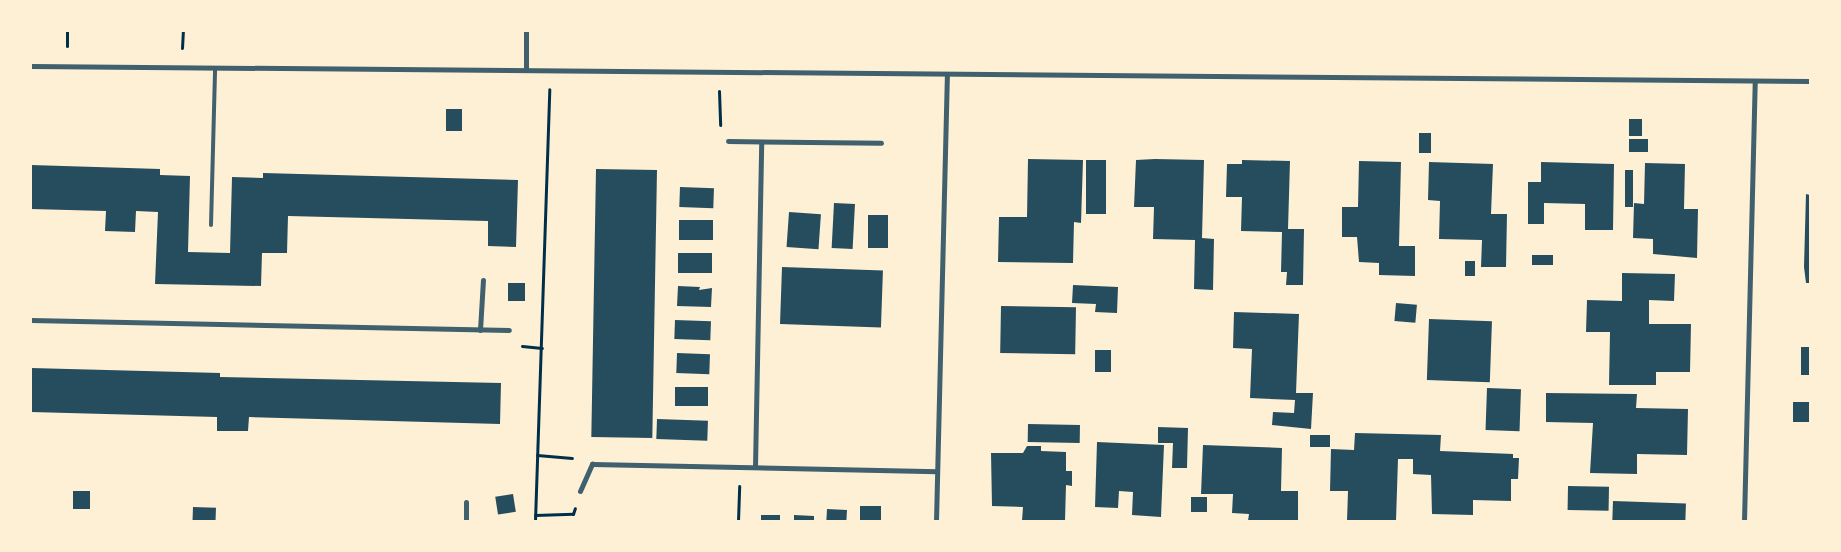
<!DOCTYPE html>
<style>
body{margin:0}
#map{position:relative;width:1841px;height:552px;overflow:hidden;background:#fdf0d5;font-family:"Source Sans 3",sans-serif}
div>[style]{position:absolute}
.building>*{inset:0;background:#264d5e;transform-origin:0 0}
.path>*{height:3px;margin:-1.5px;padding:0 1.5px;transform-origin:1.5px;border-radius:1.5px;background:#003049}
.service>*{height:4px;margin:-2px;padding:0 2px;transform-origin:2px;border-radius:2px;background:#3f606c}
.minor>*{height:5px;margin:-2.5px;padding:0 2.5px;transform-origin:2.5px;border-radius:2.5px;background:#3f606c}
span{translate:-50% -50%;white-space:nowrap;text-align:center;line-height:1.15;-webkit-text-stroke:4px #fdf0d5;paint-order:stroke}
.frame{position:absolute;inset:0;border:32px solid #fdf0d5;pointer-events:none}
</style>
<div id="map">
<div class="building">
<div style="left:446px;top:109px;width:16px;height:22px"></div>
<div style="left:1629px;top:119px;width:13px;height:17px"></div>
<div style="left:1419px;top:133px;width:12px;height:20px"></div>
<div style="left:1629px;top:139px;width:19px;height:13px"></div>
<div style="clip-path:polygon(1028px 159px,1083px 160px,1081px 223px,1074px 222px,1073px 263px,998px 262px,999px 217px,1027px 217px)"></div>
<div style="clip-path:polygon(1155px 159px,1204px 160px,1202px 238px,1214px 239px,1213px 290px,1194px 289px,1195px 240px,1153px 239px,1154px 207px,1134px 207px,1136px 160px)"></div>
<div style="left:1086px;top:160px;width:20px;height:54px"></div>
<div style="clip-path:polygon(1242px 160px,1290px 161px,1288px 229px,1304px 229px,1303px 285px,1286px 285px,1287px 272px,1281px 272px,1282px 232px,1241px 231px,1242px 197px,1226px 197px,1227px 164px,1242px 164px)"></div>
<div style="clip-path:polygon(1359px 161px,1401px 162px,1399px 246px,1415px 246px,1415px 276px,1379px 275px,1379px 263px,1359px 262px,1357px 237px,1342px 237px,1342px 207px,1358px 207px)"></div>
<div style="clip-path:polygon(1429px 162px,1493px 164px,1491px 214px,1507px 214px,1506px 267px,1481px 267px,1482px 240px,1439px 239px,1440px 201px,1428px 200px)"></div>
<div style="clip-path:polygon(1541px 162px,1614px 164px,1613px 230px,1585px 230px,1585px 204px,1544px 203px,1544px 224px,1528px 224px,1528px 182px,1541px 182px)"></div>
<div style="clip-path:polygon(1645px 163px,1685px 164px,1684px 209px,1698px 209px,1697px 258px,1653px 254px,1653px 239px,1633px 238px,1634px 203px,1644px 204px)"></div>
<div style="clip-path:polygon(31px 165px,160px 169px,160px 175px,190px 176px,188px 252px,230px 253px,232px 177px,263px 178px,263px 173px,518px 180px,516px 247px,488px 246px,488px 221px,288px 216px,287px 253px,262px 253px,261px 286px,155px 284px,158px 212px,136px 211px,135px 232px,105px 231px,106px 211px,31px 209px)"></div>
<div style="left:596px;top:169px;width:61px;height:268px;rotate:1deg"></div>
<div style="left:1625px;top:170px;width:8px;height:37px"></div>
<div style="left:680px;top:187px;width:34px;height:20px;rotate:2deg"></div>
<div style="clip-path:polygon(1806px 194px,1810px 195px,1810px 283px,1806px 283px,1804px 267px)"></div>
<div style="left:834px;top:203px;width:21px;height:45px;rotate:3deg"></div>
<div style="left:789px;top:212px;width:32px;height:35px;rotate:4deg"></div>
<div style="left:868px;top:215px;width:20px;height:33px"></div>
<div style="left:679px;top:220px;width:34px;height:20px"></div>
<div style="left:678px;top:253px;width:34px;height:20px"></div>
<div style="left:1532px;top:255px;width:21px;height:10px"></div>
<div style="left:1465px;top:261px;width:10px;height:15px"></div>
<div style="left:782px;top:267px;width:101px;height:57px;rotate:2deg"></div>
<div style="clip-path:polygon(1622px 273px,1675px 274px,1674px 301px,1649px 300px,1649px 324px,1691px 324px,1690px 372px,1656px 372px,1656px 385px,1609px 385px,1610px 332px,1586px 332px,1587px 300px,1622px 301px)"></div>
<div style="left:508px;top:283px;width:17px;height:18px"></div>
<div style="clip-path:polygon(1073px 285px,1118px 287px,1117px 313px,1095px 312px,1096px 304px,1072px 303px)"></div>
<div style="clip-path:polygon(678px 286px,700px 287px,699px 290px,712px 288px,711px 307px,677px 306px)"></div>
<div style="left:1396px;top:303px;width:21px;height:18px;rotate:5deg"></div>
<div style="left:1001px;top:306px;width:75px;height:47px;rotate:1deg"></div>
<div style="clip-path:polygon(1234px 312px,1299px 314px,1296px 393px,1313px 393px,1311px 429px,1272px 425px,1273px 412px,1294px 413px,1295px 400px,1250px 398px,1252px 349px,1233px 348px)"></div>
<div style="left:1429px;top:319px;width:63px;height:61px;rotate:2deg"></div>
<div style="left:675px;top:320px;width:36px;height:19px;rotate:2deg"></div>
<div style="left:1801px;top:347px;width:9px;height:28px"></div>
<div style="left:1095px;top:350px;width:16px;height:22px"></div>
<div style="left:677px;top:353px;width:33px;height:20px;rotate:2deg"></div>
<div style="clip-path:polygon(31px 368px,220px 373px,220px 377px,501px 383px,500px 424px,249px 417px,248px 431px,217px 431px,217px 417px,31px 412px)"></div>
<div style="left:675px;top:387px;width:33px;height:19px"></div>
<div style="left:1487px;top:388px;width:34px;height:42px;rotate:2deg"></div>
<div style="clip-path:polygon(1546px 393px,1637px 394px,1636px 408px,1688px 409px,1687px 455px,1637px 454px,1637px 474px,1590px 473px,1593px 423px,1546px 422px)"></div>
<div style="left:1793px;top:402px;width:17px;height:20px"></div>
<div style="left:657px;top:419px;width:51px;height:20px;rotate:2deg"></div>
<div style="left:1028px;top:424px;width:52px;height:18px;rotate:1deg"></div>
<div style="clip-path:polygon(1158px 427px,1188px 428px,1187px 468px,1172px 468px,1173px 443px,1158px 443px)"></div>
<div style="clip-path:polygon(1355px 433px,1441px 435px,1440px 451px,1513px 454px,1513px 458px,1519px 458px,1518px 479px,1511px 479px,1511px 501px,1473px 500px,1473px 515px,1432px 514px,1431px 475px,1413px 474px,1413px 459px,1398px 459px,1396px 521px,1347px 521px,1348px 491px,1330px 491px,1331px 449px,1354px 450px)"></div>
<div style="left:1310px;top:435px;width:20px;height:12px"></div>
<div style="clip-path:polygon(1097px 442px,1164px 445px,1161px 517px,1132px 515px,1133px 492px,1119px 491px,1118px 508px,1095px 507px)"></div>
<div style="clip-path:polygon(1203px 445px,1282px 448px,1281px 491px,1298px 491px,1298px 521px,1248px 521px,1249px 514px,1232px 513px,1233px 494px,1201px 494px)"></div>
<div style="clip-path:polygon(1027px 446px,1041px 446px,1041px 451px,1066px 452px,1066px 471px,1072px 471px,1072px 486px,1066px 485px,1065px 521px,1022px 521px,1023px 507px,992px 506px,991px 453px,1023px 453px)"></div>
<div style="left:1568px;top:486px;width:41px;height:24px;rotate:1deg"></div>
<div style="left:73px;top:491px;width:17px;height:18px"></div>
<div style="left:513px;top:494px;width:18px;height:18px;rotate:81deg"></div>
<div style="left:1191px;top:497px;width:16px;height:15px"></div>
<div style="left:1613px;top:501px;width:73px;height:20px;rotate:2deg"></div>
<div style="left:860px;top:506px;width:21px;height:15px"></div>
<div style="left:193px;top:507px;width:23px;height:14px;rotate:2deg"></div>
<div style="left:827px;top:509px;width:20px;height:12px;rotate:3deg"></div>
<div style="left:761px;top:515px;width:19px;height:6px"></div>
<div style="clip-path:polygon(794px 515px,814px 516px,814px 521px,794px 521px)"></div>
</div>
<div class="path">
<div style="left:67px;top:46px;width:15px;rotate:-90deg"></div>
<div style="left:182px;top:48px;width:17px;rotate:-87deg"></div>
<div style="left:719px;top:91px;width:34px;rotate:88deg"></div>
<div style="left:522px;top:346px;width:20px;rotate:6deg"></div>
<div style="left:537px;top:455px;width:35px;rotate:5deg"></div>
<div style="left:535px;top:515px;width:38px;rotate:-2deg"></div>
<div style="left:573px;top:514px;width:6px;rotate:-72deg"></div>
<div style="left:535px;top:521px;width:432px;rotate:-88.1deg"></div>
<div style="left:738px;top:521px;width:35px;rotate:-88deg"></div>
</div>
<div class="service">
<div style="left:211px;top:225px;width:157px;rotate:-88.5deg"></div>
</div>
<div class="minor">
<div style="left:31px;top:66px;width:1779px;rotate:0.48deg"></div>
<div style="left:526px;top:70px;width:39px;rotate:-90deg"></div>
<div style="left:728px;top:141px;width:153px;rotate:0.7deg"></div>
<div style="left:31px;top:320px;width:478px;rotate:1.2deg"></div>
<div style="left:480px;top:330px;width:50px;rotate:-86.6deg"></div>
<div style="left:755px;top:467px;width:325px;rotate:-88.9deg"></div>
<div style="left:580px;top:491px;width:30px;rotate:-66deg"></div>
<div style="left:592px;top:464px;width:345px;rotate:1.2deg"></div>
<div style="left:466px;top:502px;width:19px;rotate:90deg"></div>
<div style="left:936px;top:521px;width:447px;rotate:-88.6deg"></div>
<div style="left:1744px;top:521px;width:440px;rotate:-88.6deg"></div>
</div>
<div class="frame"></div>
</div>
